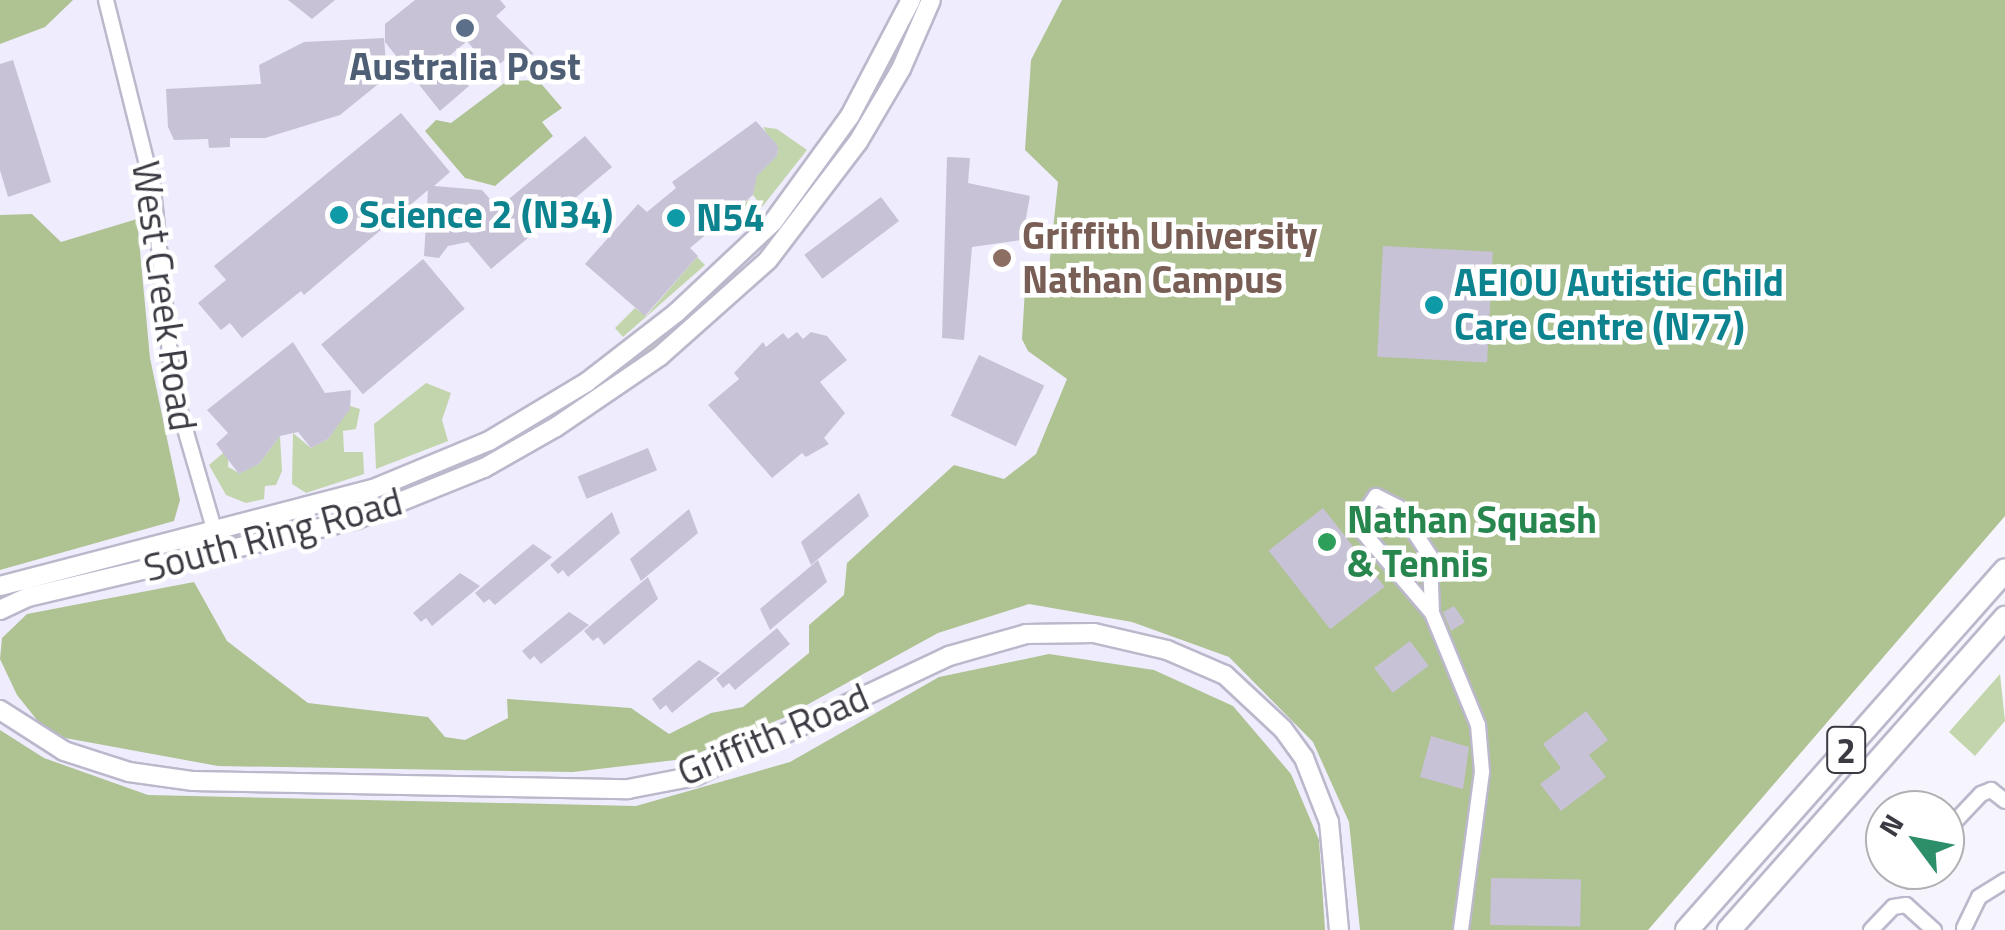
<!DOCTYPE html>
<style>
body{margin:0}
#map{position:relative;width:2005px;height:930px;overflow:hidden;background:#f6f5fd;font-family:"Titillium Web",sans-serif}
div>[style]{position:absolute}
.built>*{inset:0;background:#efecfd}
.green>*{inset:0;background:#c3d5ac}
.forest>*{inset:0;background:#aec292}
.building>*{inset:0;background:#c8c2d6;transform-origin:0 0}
.roads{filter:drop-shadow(2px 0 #bcb8cc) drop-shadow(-2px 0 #bcb8cc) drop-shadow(0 2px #bcb8cc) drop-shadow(0 -2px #bcb8cc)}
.minor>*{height:14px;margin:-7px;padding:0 7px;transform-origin:7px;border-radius:7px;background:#fff}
.tertiary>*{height:18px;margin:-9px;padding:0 9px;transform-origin:9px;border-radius:9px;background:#fff}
.trunk>*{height:22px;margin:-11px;padding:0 11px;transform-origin:11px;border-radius:11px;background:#fff}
.dots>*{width:28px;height:28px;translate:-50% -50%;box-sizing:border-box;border:5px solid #fff;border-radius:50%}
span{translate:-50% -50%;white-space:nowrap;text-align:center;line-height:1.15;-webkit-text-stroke:9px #fff;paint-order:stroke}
.shield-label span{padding:2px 8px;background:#fff;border:2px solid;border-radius:8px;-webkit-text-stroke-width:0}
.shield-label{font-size:35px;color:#3b3a42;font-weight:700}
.service-label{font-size:38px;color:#4e5e75;font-weight:700}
.culture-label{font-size:38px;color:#0d838f;font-weight:700}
.left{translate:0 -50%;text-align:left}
.education-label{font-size:38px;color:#785e54;font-weight:700}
.street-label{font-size:38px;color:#3b3a42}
.leisure-label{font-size:38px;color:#27864d;font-weight:700}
.north{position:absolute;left:1865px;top:790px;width:100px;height:100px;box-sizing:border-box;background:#fff;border:2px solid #b1b0b3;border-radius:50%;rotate:302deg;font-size:28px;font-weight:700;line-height:40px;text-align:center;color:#3b3a42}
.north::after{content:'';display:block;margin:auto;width:35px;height:45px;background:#2d8f69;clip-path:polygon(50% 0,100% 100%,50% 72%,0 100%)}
</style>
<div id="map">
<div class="built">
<div style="clip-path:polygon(0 0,2005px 0,2005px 516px,1648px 930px,0 930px)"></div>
</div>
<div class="green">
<div style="clip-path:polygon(915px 0,924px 0,890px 74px,855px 134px,769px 245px,762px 239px)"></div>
<div style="clip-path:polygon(763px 127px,777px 129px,807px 150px,762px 207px,753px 195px,756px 176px,778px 152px)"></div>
<div style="clip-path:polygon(749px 199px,759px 215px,742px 231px,720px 224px)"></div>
<div style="clip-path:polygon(697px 257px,705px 265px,623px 337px,615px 328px,635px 308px,646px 316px)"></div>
<div style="clip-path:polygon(734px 270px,740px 275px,627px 372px,525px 434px)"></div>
<div style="clip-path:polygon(426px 383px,451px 393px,442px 420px,448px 441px,376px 469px,374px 424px)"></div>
<div style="clip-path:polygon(350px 406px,360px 409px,356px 429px,343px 431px,344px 452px,363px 452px,364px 474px,306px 493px,292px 484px,293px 433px,311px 448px,328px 439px)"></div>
<div style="clip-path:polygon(280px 436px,282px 471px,276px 485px,265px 486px,264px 499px,246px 503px,226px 495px,209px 465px,229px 448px,228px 467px,239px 473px,259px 464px)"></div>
<div style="clip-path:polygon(2000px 674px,2005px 721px,1975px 756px,1949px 732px)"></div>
</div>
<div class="forest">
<div style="clip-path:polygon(0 0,73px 0,45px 27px,0 44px)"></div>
<div style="clip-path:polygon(1062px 0,2005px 0,2005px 516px,1648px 930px,1360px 930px,1349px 822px,1313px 742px,1229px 657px,1132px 622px,1029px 604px,938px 633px,783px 718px,684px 759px,573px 772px,218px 766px,49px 735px,17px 695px,0 659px,2px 638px,27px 614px,194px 582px,227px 641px,308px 703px,428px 717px,445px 737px,465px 740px,508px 718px,507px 699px,631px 708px,669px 734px,711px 713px,743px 707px,809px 653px,809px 625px,844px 595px,847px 563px,954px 465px,1004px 479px,1036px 454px,1067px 379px,1028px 351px,1022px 339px,1025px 289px,1049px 267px,1058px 182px,1025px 150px,1031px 60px)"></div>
<div style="clip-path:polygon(538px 80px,562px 108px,542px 122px,553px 136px,495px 186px,465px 178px,425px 131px,436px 120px,451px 123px,507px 81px)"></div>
<div style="clip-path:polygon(32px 214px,61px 242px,137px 219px,150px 358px,180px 500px,174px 521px,0 570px,0 215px)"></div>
<div style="clip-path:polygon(1049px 654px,1154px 670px,1233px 706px,1291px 774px,1319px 840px,1325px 930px,0 930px,0 730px,44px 758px,148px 795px,636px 806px,790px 762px,939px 677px)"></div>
</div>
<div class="building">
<div style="clip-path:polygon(288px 0,335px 0,312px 19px)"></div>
<div style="clip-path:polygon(415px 0,500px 0,506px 7px,496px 16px,534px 54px,509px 57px,491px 70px,467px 41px,447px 58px,469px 86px,440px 111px,385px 42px,385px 24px)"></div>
<div style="clip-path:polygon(384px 38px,387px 77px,340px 115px,265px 138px,230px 138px,230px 147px,209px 148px,208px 139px,174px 140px,168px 127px,166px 89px,261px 84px,259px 65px,304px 42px)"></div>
<div style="clip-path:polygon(13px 60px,51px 182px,8px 197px,0 170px,0 64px)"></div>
<div style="clip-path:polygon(401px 113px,450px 172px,434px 186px,482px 190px,498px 208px,585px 136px,612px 167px,491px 269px,468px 242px,448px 246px,439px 258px,424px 256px,428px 190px,304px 295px,301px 291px,242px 338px,230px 323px,221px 330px,198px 303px,226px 280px,214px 266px)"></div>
<div style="clip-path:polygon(756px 121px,778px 146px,777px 156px,757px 176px,753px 195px,690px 248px,698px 256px,645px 316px,585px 264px,638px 204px,647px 212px,676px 188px,672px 182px)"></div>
<div style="clip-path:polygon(947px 157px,970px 158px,968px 183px,1030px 196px,1022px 240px,972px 247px,964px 340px,942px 338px)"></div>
<div style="left:881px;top:197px;width:30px;height:96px;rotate:53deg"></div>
<div style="left:1383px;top:246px;width:110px;height:111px;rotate:3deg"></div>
<div style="left:423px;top:259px;width:65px;height:133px;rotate:50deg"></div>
<div style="clip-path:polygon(797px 332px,803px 339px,811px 332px,827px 336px,847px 360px,820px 382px,845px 413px,824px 438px,829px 444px,806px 457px,802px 453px,772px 478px,708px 405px,739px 379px,734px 373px,763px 342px,766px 347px,783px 333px,788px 339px)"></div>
<div style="clip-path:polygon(293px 342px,325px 393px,351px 390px,350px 409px,328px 439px,311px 448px,298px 432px,280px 436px,259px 464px,239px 474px,216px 444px,228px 433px,207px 410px)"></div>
<div style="left:979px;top:355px;width:72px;height:67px;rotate:25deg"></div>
<div style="left:648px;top:448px;width:24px;height:76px;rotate:68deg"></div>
<div style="clip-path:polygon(859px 493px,869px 516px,811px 565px,801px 542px)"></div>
<div style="left:1323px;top:508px;width:100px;height:69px;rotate:52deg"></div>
<div style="clip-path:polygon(689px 509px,698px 533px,641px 581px,630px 559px)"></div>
<div style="clip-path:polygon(612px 512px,620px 533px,568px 577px,563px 570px,558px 574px,550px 565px)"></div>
<div style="clip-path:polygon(533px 544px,552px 557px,495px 605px,489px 599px,484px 603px,475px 593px)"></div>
<div style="clip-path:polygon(818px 560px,827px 582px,770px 630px,760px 609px)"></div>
<div style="clip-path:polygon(460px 573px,480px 586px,432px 626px,426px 618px,421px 622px,413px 613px)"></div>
<div style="clip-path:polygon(648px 577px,658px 599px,604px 645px,598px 637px,593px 641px,584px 631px)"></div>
<div style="clip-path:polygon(1454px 606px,1465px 622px,1451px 631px,1443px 612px)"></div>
<div style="clip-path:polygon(569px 612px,589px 625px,541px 664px,534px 656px,530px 660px,522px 651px)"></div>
<div style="clip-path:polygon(777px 628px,790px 644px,735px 690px,729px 683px,723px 688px,716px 679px)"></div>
<div style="left:1410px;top:641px;width:31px;height:45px;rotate:53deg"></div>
<div style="clip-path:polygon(699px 660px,720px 673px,672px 713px,666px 705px,660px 710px,652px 699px)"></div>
<div style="clip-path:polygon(1586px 711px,1608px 740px,1589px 755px,1606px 777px,1561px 811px,1540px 784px,1561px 768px,1543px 744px)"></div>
<div style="clip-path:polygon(1431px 736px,1469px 747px,1463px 789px,1420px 777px)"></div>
<div style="left:1491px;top:878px;width:90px;height:47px;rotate:1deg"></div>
</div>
<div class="roads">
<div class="minor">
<div style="left:106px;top:0;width:195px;rotate:76deg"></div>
<div style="left:153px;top:189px;width:203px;rotate:84.1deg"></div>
<div style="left:174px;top:391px;width:147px;rotate:73.8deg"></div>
<div style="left:1432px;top:613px;width:108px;rotate:-130.5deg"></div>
<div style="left:1362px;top:531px;width:10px;rotate:-107deg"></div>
<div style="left:1359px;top:521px;width:30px;rotate:-56deg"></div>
<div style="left:1376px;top:496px;width:25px;rotate:27deg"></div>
<div style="left:1398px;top:507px;width:59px;rotate:56.9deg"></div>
<div style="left:1430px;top:556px;width:57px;rotate:88deg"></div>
<div style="left:1432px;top:613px;width:121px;rotate:67.7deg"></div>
<div style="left:1478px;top:725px;width:47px;rotate:85.1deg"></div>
<div style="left:1482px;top:772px;width:159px;rotate:97.6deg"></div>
<div style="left:1945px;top:832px;width:52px;rotate:-46.5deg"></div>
<div style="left:1981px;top:794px;width:11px;rotate:-22deg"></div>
<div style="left:1991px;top:790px;width:18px;rotate:38deg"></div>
<div style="left:1910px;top:881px;width:13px;rotate:-61deg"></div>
<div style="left:1964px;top:928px;width:34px;rotate:-64deg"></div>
<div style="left:1979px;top:897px;width:31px;rotate:-32deg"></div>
<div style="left:1871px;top:930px;width:32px;rotate:-46deg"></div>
<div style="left:1893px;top:907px;width:13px;rotate:-9deg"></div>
<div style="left:1906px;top:905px;width:38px;rotate:42deg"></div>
</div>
<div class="tertiary">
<div style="left:0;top:586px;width:385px;rotate:-14.6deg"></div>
<div style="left:373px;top:489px;width:126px;rotate:-22.5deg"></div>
<div style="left:489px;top:441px;width:114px;rotate:-31deg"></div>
<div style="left:587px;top:382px;width:113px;rotate:-37.8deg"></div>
<div style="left:676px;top:313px;width:133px;rotate:-43.2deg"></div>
<div style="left:773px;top:222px;width:131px;rotate:-54deg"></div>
<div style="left:850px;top:116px;width:131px;rotate:-62.3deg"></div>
<div style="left:0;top:610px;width:31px;rotate:-25deg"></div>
<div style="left:28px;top:597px;width:336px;rotate:-13.3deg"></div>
<div style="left:355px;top:520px;width:139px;rotate:-22deg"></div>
<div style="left:484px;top:468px;width:83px;rotate:-29.7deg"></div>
<div style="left:556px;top:427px;width:126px;rotate:-34.3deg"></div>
<div style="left:660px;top:356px;width:144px;rotate:-41.6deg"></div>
<div style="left:768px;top:260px;width:148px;rotate:-52.7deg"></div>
<div style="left:858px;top:142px;width:85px;rotate:-59.5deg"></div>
<div style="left:901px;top:69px;width:75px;rotate:-66.5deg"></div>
<div style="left:0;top:710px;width:76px;rotate:32.6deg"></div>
<div style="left:64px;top:751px;width:68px;rotate:17.9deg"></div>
<div style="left:129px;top:772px;width:65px;rotate:8deg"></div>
<div style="left:193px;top:781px;width:435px;rotate:1.1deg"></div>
<div style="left:628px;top:789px;width:68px;rotate:-11deg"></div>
<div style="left:695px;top:776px;width:281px;rotate:-25.3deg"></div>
<div style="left:949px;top:656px;width:80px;rotate:-15.9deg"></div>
<div style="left:1026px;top:634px;width:68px;rotate:-0.8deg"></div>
<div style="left:1094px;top:633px;width:75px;rotate:13.1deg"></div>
<div style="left:1167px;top:650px;width:63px;rotate:23.3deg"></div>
<div style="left:1225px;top:675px;width:79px;rotate:43deg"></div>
<div style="left:1283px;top:729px;width:36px;rotate:54deg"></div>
<div style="left:1304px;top:758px;width:69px;rotate:68.7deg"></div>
<div style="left:1329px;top:822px;width:108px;rotate:84.7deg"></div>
</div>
<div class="trunk">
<div style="left:1687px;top:930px;width:480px;rotate:-48.5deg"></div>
<div style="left:1729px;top:930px;width:417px;rotate:-48.5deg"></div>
</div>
</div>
<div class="dots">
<div style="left:465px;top:28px;background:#5c6f8a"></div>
<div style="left:339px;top:215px;background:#0f9aa8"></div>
<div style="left:676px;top:218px;background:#0f9aa8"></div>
<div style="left:1002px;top:258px;background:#8d6e63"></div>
<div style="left:1434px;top:305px;background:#0f9aa8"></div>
<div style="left:1327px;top:542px;background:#2e9e5b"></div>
</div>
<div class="shield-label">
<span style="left:1846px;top:750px">2</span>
</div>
<div class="service-label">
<span style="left:465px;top:67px">Australia Post</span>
</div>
<div class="culture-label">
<span class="left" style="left:359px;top:215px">Science 2 (N34)</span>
<span class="left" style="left:696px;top:218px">N54</span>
<span class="left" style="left:1454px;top:305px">AEIOU Autistic Child<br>Care Centre (N77)</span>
</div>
<div class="education-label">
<span class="left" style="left:1022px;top:258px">Griffith University<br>Nathan Campus</span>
</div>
<div class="street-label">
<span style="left:164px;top:296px;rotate:82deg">West Creek Road</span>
<span style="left:273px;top:535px;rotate:-15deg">South Ring Road</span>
<span style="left:773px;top:735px;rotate:-23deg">Griffith Road</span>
</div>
<div class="leisure-label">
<span class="left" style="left:1347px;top:542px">Nathan Squash<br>&amp; Tennis</span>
</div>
<div class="north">N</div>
</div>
